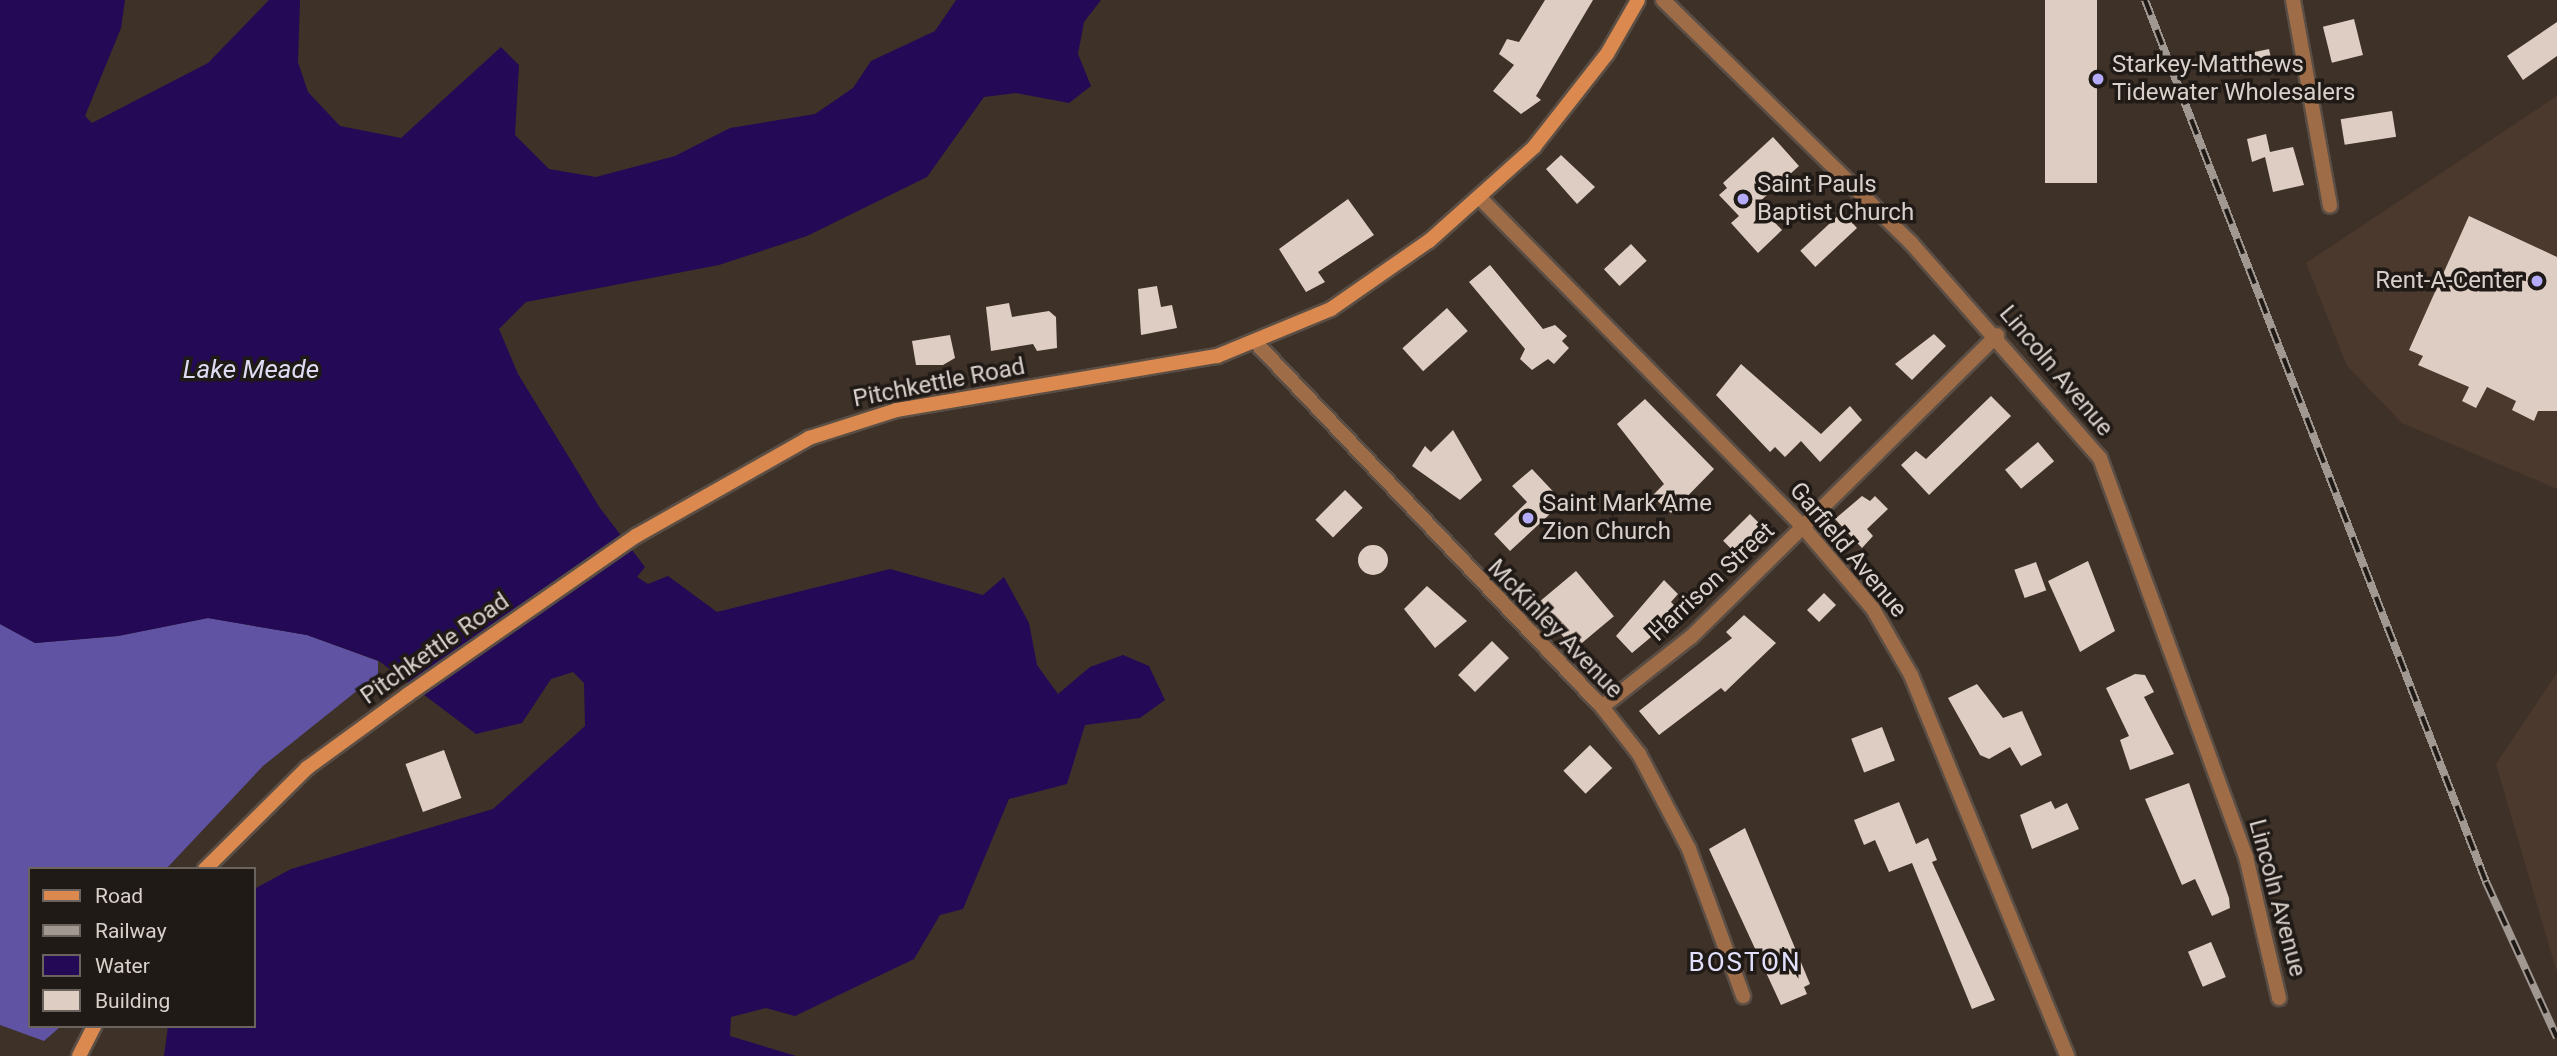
<!DOCTYPE html>
<style>
body{margin:0}
#map{position:relative;width:2557px;height:1056px;overflow:hidden;background:#3e3128;font-family:Roboto,sans-serif}
div>[style]{position:absolute}
.built>*{inset:0;background:#4c392d}
.forest>*{inset:0;background:#6053a3}
.water>*{inset:0;background:#230956}
.building>*{inset:0;background:#decdc2;transform-origin:0 0}
.round{border-radius:50%}
.roads{filter:drop-shadow(2px 0 #5a4e45) drop-shadow(-2px 0 #5a4e45) drop-shadow(0 2px #5a4e45) drop-shadow(0 -2px #5a4e45)}
.minor>*{height:14px;margin:-7px;padding:0 7px;transform-origin:7px;border-radius:7px;background:#9f6c48}
.secondary>*{height:14px;margin:-7px;padding:0 7px;transform-origin:7px;border-radius:7px;background:#db894e}
.rail>*{height:8px;margin-top:-4px;transform-origin:0;background:repeating-linear-gradient(90deg,#201a16 0 16px,#a29892 0 32px);box-sizing:border-box;border-block:2px solid #a29892}
.dots>*{width:19px;height:19px;translate:-50% -50%;box-sizing:border-box;border:4px solid #201a16;border-radius:50%}
span{translate:-50% -50%;white-space:nowrap;text-align:center;line-height:1.15;-webkit-text-stroke:7px #201a16;paint-order:stroke}
.poi-label{font-size:24px;color:#d9d0cb}
.left{translate:0 -50%;text-align:left}
.right{translate:-100% -50%;text-align:right}
.street-label{font-size:24px;color:#d9d0cb}
.water-label{font-size:26px;color:#dedcf3;font-style:italic}
.neighbourhood-label{font-size:26px;color:#e2e0fe;letter-spacing:2px}
.legend{position:absolute;left:28px;top:867px;width:228px;height:161px;box-sizing:border-box;background:#201a16;border:2px solid #6a635e;margin:0;padding:9px 12px;list-style:none;font-size:21px;color:#d9d0cb}
.legend li{display:flex;align-items:center;gap:14px;height:35px}
.legend b{width:35px;border:2px solid #6a635e}
</style>
<div id="map">
<div class="built">
<div style="clip-path:polygon(2557px 96px,2557px 489px,2402px 423px,2347px 366px,2306px 263px)"></div>
<div style="clip-path:polygon(2557px 673px,2557px 973px,2496px 764px)"></div>
</div>
<div class="forest">
<div style="clip-path:polygon(208px 618px,307px 635px,378px 661px,378px 674px,263px 766px,166px 869px,30px 869px,30px 1026px,61px 1026px,44px 1041px,0 1025px,0 624px,35px 643px,118px 636px)"></div>
</div>
<div class="water">
<div style="clip-path:polygon(0 0,125px 0,121px 28px,85px 116px,92px 123px,208px 63px,269px 0,300px 0,298px 62px,308px 92px,340px 126px,401px 138px,501px 47px,519px 65px,515px 135px,549px 169px,596px 177px,675px 156px,730px 128px,815px 114px,853px 88px,871px 61px,935px 31px,956px 0,1101px 0,1084px 22px,1078px 54px,1091px 86px,1069px 103px,1016px 93px,984px 97px,927px 177px,807px 236px,719px 265px,526px 302px,499px 329px,518px 374px,600px 508px,645px 567px,637px 577px,648px 584px,668px 576px,717px 612px,890px 569px,983px 595px,1004px 577px,1029px 623px,1037px 665px,1058px 694px,1090px 667px,1123px 655px,1149px 666px,1165px 700px,1140px 718px,1085px 725px,1067px 784px,1009px 799px,963px 909px,940px 915px,914px 959px,795px 1016px,766px 1008px,731px 1017px,730px 1036px,796px 1056px,164px 1056px,168px 1026px,254px 1026px,256px 888px,291px 869px,493px 809px,585px 726px,584px 683px,573px 672px,551px 679px,522px 723px,476px 734px,379px 661px,307px 635px,208px 618px,118px 636px,35px 643px,0 624px)"></div>
</div>
<div class="building">
<div style="clip-path:polygon(1545px 0,1593px 0,1536px 96px,1541px 100px,1521px 114px,1493px 91px,1514px 65px,1499px 54px,1507px 39px,1519px 42px)"></div>
<div style="left:2045px;top:0;width:52px;height:183px"></div>
<div style="left:2354px;top:19px;width:37px;height:32px;rotate:76deg"></div>
<div style="clip-path:polygon(2557px 22px,2557px 56px,2523px 80px,2507px 56px)"></div>
<div style="left:2269px;top:49px;width:19px;height:34px;rotate:78deg"></div>
<div style="left:2392px;top:111px;width:26px;height:52px;rotate:81deg"></div>
<div style="clip-path:polygon(2266px 134px,2270px 152px,2293px 147px,2304px 185px,2273px 192px,2265px 157px,2252px 162px,2247px 139px)"></div>
<div style="clip-path:polygon(1773px 137px,1799px 166px,1757px 204px,1782px 230px,1758px 253px,1731px 223px,1739px 216px,1719px 195px,1727px 188px,1723px 183px)"></div>
<div style="clip-path:polygon(1561px 155px,1595px 187px,1577px 204px,1546px 169px)"></div>
<div style="clip-path:polygon(1348px 199px,1374px 235px,1318px 272px,1325px 282px,1306px 292px,1279px 249px)"></div>
<div style="left:1842px;top:212px;width:22px;height:57px;rotate:47deg"></div>
<div style="clip-path:polygon(2469px 216px,2557px 257px,2557px 411px,2538px 411px,2534px 421px,2512px 410px,2516px 401px,2487px 387px,2476px 408px,2462px 401px,2469px 387px,2418px 365px,2423px 356px,2409px 350px)"></div>
<div style="left:1631px;top:244px;width:23px;height:37px;rotate:47deg"></div>
<div style="clip-path:polygon(1490px 265px,1543px 329px,1555px 325px,1567px 336px,1562px 341px,1569px 348px,1554px 364px,1548px 359px,1532px 370px,1520px 359px,1525px 349px,1469px 282px)"></div>
<div style="clip-path:polygon(1157px 286px,1161px 307px,1172px 305px,1177px 328px,1141px 335px,1138px 289px)"></div>
<div style="clip-path:polygon(1009px 303px,1012px 317px,1049px 311px,1056px 317px,1057px 348px,1037px 351px,1033px 344px,991px 351px,986px 307px)"></div>
<div style="left:1447px;top:308px;width:31px;height:60px;rotate:48deg"></div>
<div style="clip-path:polygon(1934px 334px,1946px 346px,1912px 380px,1895px 364px)"></div>
<div style="clip-path:polygon(950px 335px,955px 358px,943px 365px,916px 365px,912px 341px)"></div>
<div style="clip-path:polygon(1741px 364px,1821px 434px,1850px 406px,1862px 420px,1820px 462px,1801px 441px,1785px 457px,1775px 447px,1770px 452px,1716px 395px)"></div>
<div style="clip-path:polygon(1991px 396px,2011px 416px,1929px 495px,1901px 465px,1916px 451px,1926px 459px)"></div>
<div style="clip-path:polygon(1645px 399px,1714px 469px,1671px 513px,1652px 496px,1664px 484px,1617px 424px)"></div>
<div style="clip-path:polygon(1453px 430px,1482px 480px,1460px 500px,1412px 466px,1425px 446px,1431px 452px)"></div>
<div style="left:2038px;top:442px;width:25px;height:43px;rotate:50deg"></div>
<div style="clip-path:polygon(1532px 469px,1563px 502px,1510px 551px,1494px 534px,1527px 502px,1512px 486px)"></div>
<div style="left:1345px;top:490px;width:25px;height:42px;rotate:45deg"></div>
<div style="clip-path:polygon(1862px 496px,1870px 501px,1875px 496px,1888px 509px,1867px 529px,1873px 536px,1862px 548px,1835px 519px)"></div>
<div style="left:1750px;top:514px;width:20px;height:38px;rotate:45deg"></div>
<div class="round" style="left:1358px;top:545px;width:30px;height:30px"></div>
<div style="clip-path:polygon(2088px 561px,2115px 631px,2080px 652px,2048px 581px)"></div>
<div style="left:2036px;top:562px;width:30px;height:23px;rotate:70deg"></div>
<div style="left:1576px;top:571px;width:59px;height:52px;rotate:50deg"></div>
<div style="clip-path:polygon(1664px 580px,1678px 594px,1671px 602px,1678px 609px,1675px 617px,1632px 653px,1616px 636px)"></div>
<div style="clip-path:polygon(1427px 586px,1467px 621px,1435px 648px,1404px 609px)"></div>
<div style="left:1824px;top:593px;width:17px;height:24px;rotate:45deg"></div>
<div style="clip-path:polygon(1744px 615px,1776px 643px,1725px 692px,1721px 688px,1659px 735px,1639px 711px,1732px 638px,1726px 632px)"></div>
<div style="left:1492px;top:641px;width:24px;height:48px;rotate:45deg"></div>
<div style="clip-path:polygon(2135px 674px,2145px 675px,2154px 692px,2144px 697px,2174px 754px,2130px 770px,2120px 740px,2129px 736px,2106px 688px)"></div>
<div style="clip-path:polygon(1977px 684px,2003px 718px,2022px 711px,2042px 755px,2021px 766px,2010px 747px,1989px 759px,1980px 755px,1948px 698px)"></div>
<div style="left:1882px;top:727px;width:36px;height:33px;rotate:69deg"></div>
<div style="left:1590px;top:745px;width:32px;height:37px;rotate:46deg"></div>
<div style="left:444px;top:750px;width:51px;height:41px;rotate:70deg"></div>
<div style="clip-path:polygon(2189px 783px,2229px 898px,2230px 908px,2212px 916px,2195px 879px,2182px 885px,2145px 799px)"></div>
<div style="clip-path:polygon(2051px 801px,2055px 809px,2067px 803px,2079px 829px,2032px 849px,2020px 815px)"></div>
<div style="clip-path:polygon(1899px 802px,1916px 844px,1928px 838px,1937px 860px,1932px 862px,1995px 1000px,1972px 1009px,1912px 863px,1889px 872px,1875px 840px,1864px 845px,1854px 820px)"></div>
<div style="clip-path:polygon(1745px 828px,1810px 984px,1804px 987px,1807px 994px,1781px 1005px,1709px 849px)"></div>
<div style="left:2211px;top:942px;width:38px;height:25px;rotate:67deg"></div>
</div>
<div class="roads">
<div class="minor">
<div style="left:1663px;top:0;width:347px;rotate:44.4deg"></div>
<div style="left:1911px;top:243px;width:286px;rotate:48.7deg"></div>
<div style="left:2100px;top:458px;width:425px;rotate:69.9deg"></div>
<div style="left:2246px;top:857px;width:145px;rotate:76.8deg"></div>
<div style="left:2293px;top:0;width:209px;rotate:79.8deg"></div>
<div style="left:1480px;top:198px;width:461px;rotate:45.5deg"></div>
<div style="left:1803px;top:527px;width:108px;rotate:49.5deg"></div>
<div style="left:1873px;top:609px;width:76px;rotate:60.1deg"></div>
<div style="left:1911px;top:675px;width:412px;rotate:67.7deg"></div>
<div style="left:1257px;top:344px;width:501px;rotate:46.46deg"></div>
<div style="left:1602px;top:707px;width:60px;rotate:51.8deg"></div>
<div style="left:1639px;top:754px;width:107px;rotate:62.2deg"></div>
<div style="left:1689px;top:849px;width:157px;rotate:69.8deg"></div>
<div style="left:1602px;top:707px;width:113px;rotate:-38.2deg"></div>
<div style="left:1691px;top:637px;width:430px;rotate:-44.6deg"></div>
</div>
<div class="secondary">
<div style="left:205px;top:869px;width:144px;rotate:-44.7deg"></div>
<div style="left:307px;top:768px;width:124px;rotate:-36.1deg"></div>
<div style="left:407px;top:695px;width:279px;rotate:-34.8deg"></div>
<div style="left:636px;top:536px;width:199px;rotate:-29.5deg"></div>
<div style="left:809px;top:438px;width:92px;rotate:-17.7deg"></div>
<div style="left:897px;top:410px;width:325px;rotate:-9.6deg"></div>
<div style="left:1217px;top:356px;width:123px;rotate:-22.4deg"></div>
<div style="left:1331px;top:309px;width:119px;rotate:-34.8deg"></div>
<div style="left:1429px;top:241px;width:141px;rotate:-41.8deg"></div>
<div style="left:1534px;top:147px;width:118px;rotate:-51.9deg"></div>
<div style="left:1607px;top:54px;width:62px;rotate:-60.1deg"></div>
<div style="left:79px;top:1056px;width:34px;rotate:-63deg"></div>
</div>
</div>
<div class="rail">
<div style="left:2145px;top:0;width:946px;rotate:68.86deg"></div>
<div style="left:2486px;top:882px;width:171px;rotate:65.5deg"></div>
</div>
<div class="dots">
<div style="left:2098px;top:79px;background:#b4acf9"></div>
<div style="left:1743px;top:199px;background:#b4acf9"></div>
<div style="left:2537px;top:281px;background:#b4acf9"></div>
<div style="left:1528px;top:518px;background:#b4acf9"></div>
</div>
<div class="poi-label">
<span class="left" style="left:2112px;top:79px">Starkey-Matthews<br>Tidewater Wholesalers</span>
<span class="left" style="left:1757px;top:199px">Saint Pauls<br>Baptist Church</span>
<span class="right" style="left:2523px;top:281px">Rent-A-Center</span>
<span class="left" style="left:1542px;top:518px">Saint Mark Ame<br>Zion Church</span>
</div>
<div class="street-label">
<span style="left:2056px;top:371px;rotate:50deg">Lincoln Avenue</span>
<span style="left:939px;top:383px;rotate:-11deg">Pitchkettle Road</span>
<span style="left:1848px;top:550px;rotate:50deg">Garfield Avenue</span>
<span style="left:1712px;top:582px;rotate:-43deg">Harrison Street</span>
<span style="left:1555px;top:629px;rotate:46deg">McKinley Avenue</span>
<span style="left:435px;top:649px;rotate:-35deg">Pitchkettle Road</span>
<span style="left:2277px;top:898px;rotate:75deg">Lincoln Avenue</span>
</div>
<div class="water-label">
<span style="left:251px;top:370px">Lake Meade</span>
</div>
<div class="neighbourhood-label">
<span style="left:1745px;top:963px">BOSTON</span>
</div>
<ul class="legend">
<li><b style="height:9px;background:#db894e"></b>Road</li>
<li><b style="height:9px;background:#a29892"></b>Railway</li>
<li><b style="height:19px;background:#230956"></b>Water</li>
<li><b style="height:19px;background:#decdc2"></b>Building</li>
</ul>
</div>
